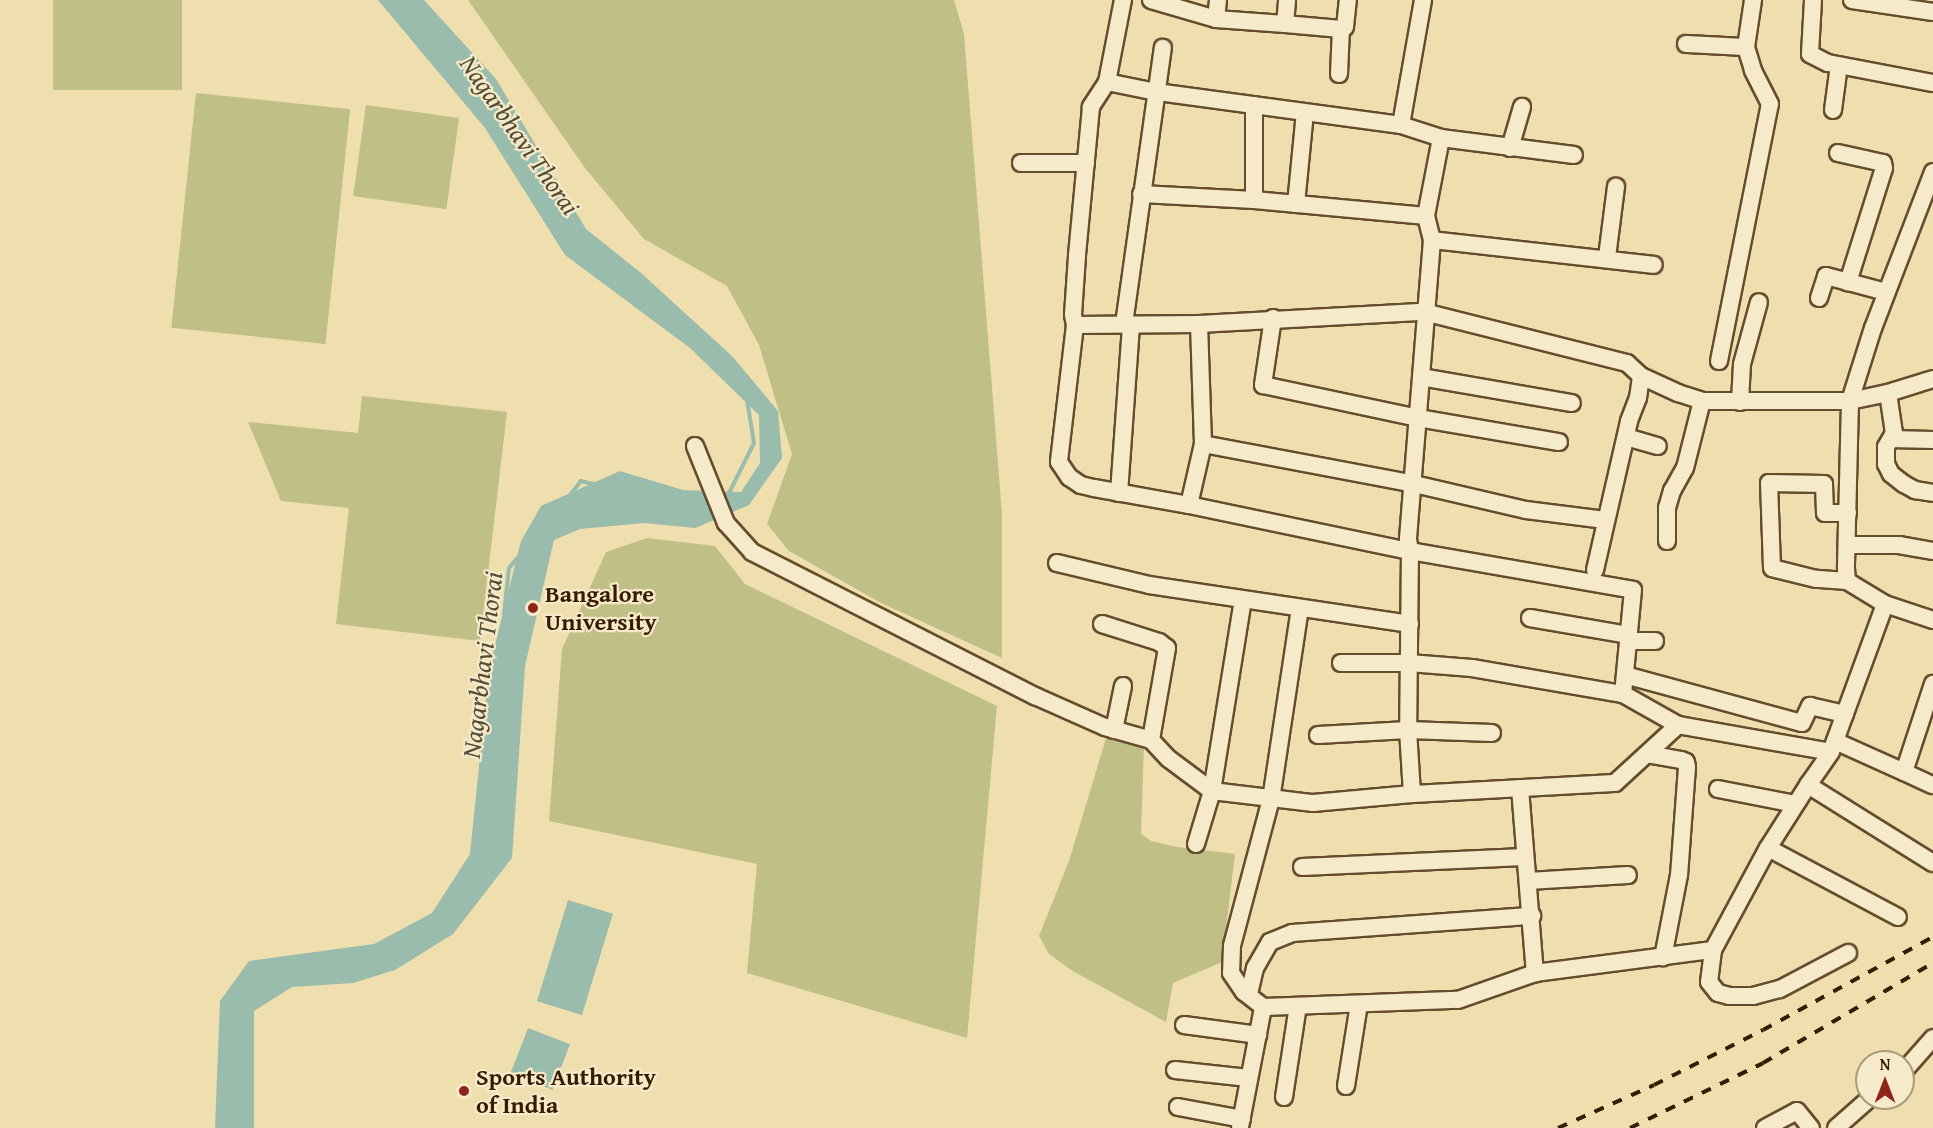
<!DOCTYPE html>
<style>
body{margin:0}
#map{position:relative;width:1933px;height:1128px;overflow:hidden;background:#efdeae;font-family:"Gentium Book Plus",serif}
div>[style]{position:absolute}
.green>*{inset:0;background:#c0bf86;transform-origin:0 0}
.water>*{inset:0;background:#9abcac;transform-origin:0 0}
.stream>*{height:4px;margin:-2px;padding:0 2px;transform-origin:2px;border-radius:2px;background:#9abcac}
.roads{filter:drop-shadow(2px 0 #654c2c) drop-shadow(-2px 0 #654c2c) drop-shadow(0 2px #654c2c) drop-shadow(0 -2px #654c2c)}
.minor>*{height:16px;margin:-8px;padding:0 8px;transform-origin:8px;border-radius:8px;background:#f5eaca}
.rail>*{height:4px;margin-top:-2px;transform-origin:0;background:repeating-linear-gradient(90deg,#371c01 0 10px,transparent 0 20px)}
.dots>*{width:16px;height:16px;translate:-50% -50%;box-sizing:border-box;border:3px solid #f5eaca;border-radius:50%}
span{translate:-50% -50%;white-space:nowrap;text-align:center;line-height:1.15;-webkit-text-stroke:4.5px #f5eaca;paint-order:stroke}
.poi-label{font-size:24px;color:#371c01;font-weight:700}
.left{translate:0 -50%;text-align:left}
.water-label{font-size:26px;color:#554c34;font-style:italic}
.north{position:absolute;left:1855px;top:1050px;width:60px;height:60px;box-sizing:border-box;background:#f5eaca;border:2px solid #a9987a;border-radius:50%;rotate:0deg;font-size:16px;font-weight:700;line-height:24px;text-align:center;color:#371c01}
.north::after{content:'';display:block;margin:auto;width:21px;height:27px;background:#8f2418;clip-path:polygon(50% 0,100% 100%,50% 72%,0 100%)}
</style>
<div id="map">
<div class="green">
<div style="left:53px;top:0;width:129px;height:90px"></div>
<div style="clip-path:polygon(468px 0,954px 0,964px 34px,1002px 514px,1002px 658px,881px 603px,789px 551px,767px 524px,792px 454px,759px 345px,727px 286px,644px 239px,585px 168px)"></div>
<div style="left:196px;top:93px;width:155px;height:236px;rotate:6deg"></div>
<div style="left:366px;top:105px;width:94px;height:92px;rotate:8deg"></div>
<div style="clip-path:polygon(362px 396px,507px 412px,480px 641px,336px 624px,349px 508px,281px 501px,248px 422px,358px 433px)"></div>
<div style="clip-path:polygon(647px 538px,715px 546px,745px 584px,997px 706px,967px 1038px,747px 973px,757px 864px,549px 821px,562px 649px,606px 552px)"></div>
<div style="clip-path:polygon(1107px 735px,1144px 744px,1141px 834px,1151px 841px,1177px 847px,1235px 854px,1222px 962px,1173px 983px,1166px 1022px,1071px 970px,1049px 954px,1039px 936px,1069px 861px)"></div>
</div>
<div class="water">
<div style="clip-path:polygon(378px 0,424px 0,496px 79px,586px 229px,641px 273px,732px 356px,778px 411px,782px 458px,749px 505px,695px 528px,644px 523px,580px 529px,554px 540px,525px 666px,512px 858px,453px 934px,395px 970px,353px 983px,292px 987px,254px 1011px,254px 1128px,215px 1128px,220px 1001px,249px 961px,374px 944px,432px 913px,470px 854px,489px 669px,521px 541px,541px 506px,620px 471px,683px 490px,741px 492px,760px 463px,759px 415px,690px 348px,565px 255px,485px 128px)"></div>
<div style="left:568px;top:900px;width:47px;height:106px;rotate:17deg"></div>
<div style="left:528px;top:1028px;width:45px;height:49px;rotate:21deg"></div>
</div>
<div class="stream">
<div style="left:729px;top:493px;width:56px;rotate:-63.4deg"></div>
<div style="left:754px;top:443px;width:44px;rotate:-99.2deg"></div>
<div style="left:570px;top:495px;width:18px;rotate:-52deg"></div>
<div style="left:581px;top:481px;width:16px;rotate:14deg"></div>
<div style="left:504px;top:614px;width:46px;rotate:-83.8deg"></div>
<div style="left:509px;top:568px;width:16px;rotate:-50deg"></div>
</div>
<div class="roads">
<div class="minor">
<div style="left:1151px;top:0;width:68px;rotate:16.3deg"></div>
<div style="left:1216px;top:19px;width:69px;rotate:4.1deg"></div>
<div style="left:1285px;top:24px;width:24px;rotate:-85deg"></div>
<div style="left:1423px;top:0;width:127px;rotate:100deg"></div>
<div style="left:1401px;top:125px;width:42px;rotate:18deg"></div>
<div style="left:1441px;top:138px;width:79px;rotate:100.9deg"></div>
<div style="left:1426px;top:216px;width:25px;rotate:76deg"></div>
<div style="left:1432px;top:240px;width:300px;rotate:94.6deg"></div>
<div style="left:1408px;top:539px;width:12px;rotate:81deg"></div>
<div style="left:1410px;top:551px;width:179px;rotate:90.6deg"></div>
<div style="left:1408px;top:730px;width:64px;rotate:86.4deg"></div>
<div style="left:1412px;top:794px;width:203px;rotate:-3.1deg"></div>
<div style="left:1615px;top:783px;width:86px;rotate:-42.6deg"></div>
<div style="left:1678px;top:725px;width:155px;rotate:10deg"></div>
<div style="left:1831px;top:752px;width:40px;rotate:124.9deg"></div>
<div style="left:1808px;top:785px;width:147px;rotate:32deg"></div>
<div style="left:1813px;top:0;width:54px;rotate:93.2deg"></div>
<div style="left:1810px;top:54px;width:20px;rotate:27deg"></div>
<div style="left:1828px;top:63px;width:107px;rotate:10.8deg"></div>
<div style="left:1852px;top:0;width:82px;rotate:8.4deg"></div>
<div style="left:1216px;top:19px;width:19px;rotate:-84deg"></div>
<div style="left:1285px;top:24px;width:56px;rotate:5.1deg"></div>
<div style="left:1341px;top:29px;width:4px;rotate:-27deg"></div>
<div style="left:1345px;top:27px;width:27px;rotate:-84deg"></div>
<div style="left:1686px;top:44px;width:60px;rotate:2.9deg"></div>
<div style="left:1339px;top:74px;width:45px;rotate:-87.5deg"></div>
<div style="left:1107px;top:82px;width:84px;rotate:-79deg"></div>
<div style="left:1254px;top:105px;width:95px;rotate:90deg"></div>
<div style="left:1833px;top:110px;width:45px;rotate:-82.4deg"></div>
<div style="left:1401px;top:125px;width:247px;rotate:-172.3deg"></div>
<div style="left:1156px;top:92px;width:50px;rotate:-168.5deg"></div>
<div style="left:1107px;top:82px;width:30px;rotate:123deg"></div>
<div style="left:1091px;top:107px;width:150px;rotate:95.4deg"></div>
<div style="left:1077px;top:256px;width:59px;rotate:93.9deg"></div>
<div style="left:1073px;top:315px;width:10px;rotate:79deg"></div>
<div style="left:1075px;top:325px;width:138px;rotate:96.7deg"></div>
<div style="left:1059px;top:462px;width:18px;rotate:56deg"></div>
<div style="left:1069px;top:477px;width:14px;rotate:34deg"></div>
<div style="left:1081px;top:485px;width:13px;rotate:13deg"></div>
<div style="left:1094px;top:488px;width:97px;rotate:10.1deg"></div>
<div style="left:1189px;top:505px;width:226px;rotate:11.8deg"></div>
<div style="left:1410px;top:551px;width:226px;rotate:9.9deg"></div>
<div style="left:1633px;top:590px;width:104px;rotate:95.5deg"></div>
<div style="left:1623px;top:694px;width:63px;rotate:29.4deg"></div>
<div style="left:1441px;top:138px;width:134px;rotate:7.3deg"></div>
<div style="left:1510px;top:148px;width:43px;rotate:-73.7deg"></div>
<div style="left:1838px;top:153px;width:46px;rotate:12.5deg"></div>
<div style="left:1883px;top:163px;width:5px;rotate:79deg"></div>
<div style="left:1884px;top:168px;width:120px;rotate:107.5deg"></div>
<div style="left:1021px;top:163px;width:65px"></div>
<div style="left:1933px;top:172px;width:167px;rotate:111deg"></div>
<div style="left:1873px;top:328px;width:77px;rotate:107.5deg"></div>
<div style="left:1850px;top:401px;width:168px;rotate:91.4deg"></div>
<div style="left:1846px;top:569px;width:12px;rotate:85deg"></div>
<div style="left:1847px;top:581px;width:44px;rotate:31.2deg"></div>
<div style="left:1885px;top:604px;width:51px;rotate:18.4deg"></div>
<div style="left:1141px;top:194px;width:113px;rotate:3deg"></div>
<div style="left:1254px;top:200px;width:173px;rotate:5.3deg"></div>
<div style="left:1296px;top:204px;width:92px;rotate:-84.4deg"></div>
<div style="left:1432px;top:240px;width:223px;rotate:6.4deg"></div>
<div style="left:1607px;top:257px;width:71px;rotate:-82.7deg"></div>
<div style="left:1819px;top:298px;width:23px;rotate:-72deg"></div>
<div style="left:1826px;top:276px;width:62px;rotate:14.9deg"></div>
<div style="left:1273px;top:318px;width:68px;rotate:98.5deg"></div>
<div style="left:1263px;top:385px;width:158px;rotate:12deg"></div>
<div style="left:1418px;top:418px;width:143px;rotate:9.7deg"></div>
<div style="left:1124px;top:324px;width:279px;rotate:-82deg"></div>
<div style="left:1075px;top:325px;width:124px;rotate:-0.5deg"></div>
<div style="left:1199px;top:324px;width:225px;rotate:-3.1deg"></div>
<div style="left:1424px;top:312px;width:209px;rotate:14.1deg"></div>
<div style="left:1627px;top:363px;width:19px;rotate:43deg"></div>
<div style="left:1641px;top:376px;width:41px;rotate:24.7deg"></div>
<div style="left:1678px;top:393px;width:25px;rotate:18deg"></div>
<div style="left:1702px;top:401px;width:148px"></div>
<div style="left:1850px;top:401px;width:39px;rotate:-12deg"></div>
<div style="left:1888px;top:393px;width:47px;rotate:-17.3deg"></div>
<div style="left:1719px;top:361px;width:262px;rotate:-78.8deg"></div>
<div style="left:1770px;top:104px;width:38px;rotate:-117deg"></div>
<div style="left:1753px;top:70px;width:24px;rotate:-107deg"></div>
<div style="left:1746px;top:47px;width:48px;rotate:-81.5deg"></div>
<div style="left:1421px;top:377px;width:153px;rotate:9.8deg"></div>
<div style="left:1888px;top:393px;width:40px;rotate:81.5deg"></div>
<div style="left:1894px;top:433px;width:16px;rotate:120deg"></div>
<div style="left:1886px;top:447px;width:17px;rotate:90deg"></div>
<div style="left:1886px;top:464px;width:11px;rotate:63deg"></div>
<div style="left:1891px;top:474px;width:16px;rotate:38deg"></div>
<div style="left:1904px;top:484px;width:13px;rotate:29deg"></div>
<div style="left:1915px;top:490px;width:18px;rotate:9deg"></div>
<div style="left:1740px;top:402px;width:38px;rotate:-87deg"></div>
<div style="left:1742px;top:364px;width:64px;rotate:-74.7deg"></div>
<div style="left:1626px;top:437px;width:33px;rotate:16deg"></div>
<div style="left:1891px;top:439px;width:42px;rotate:1.4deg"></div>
<div style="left:1203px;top:444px;width:211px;rotate:10.7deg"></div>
<div style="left:1410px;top:483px;width:119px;rotate:13.1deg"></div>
<div style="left:1526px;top:510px;width:80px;rotate:7.2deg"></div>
<div style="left:695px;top:446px;width:83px;rotate:68.1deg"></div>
<div style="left:726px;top:523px;width:39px;rotate:48deg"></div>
<div style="left:752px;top:552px;width:318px;rotate:27deg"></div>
<div style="left:1035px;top:696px;width:77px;rotate:23.9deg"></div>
<div style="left:1105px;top:727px;width:48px;rotate:15.8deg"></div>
<div style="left:1119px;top:493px;width:169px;rotate:-85.9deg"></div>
<div style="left:1189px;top:505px;width:63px;rotate:-77.1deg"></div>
<div style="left:1203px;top:444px;width:120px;rotate:-91.9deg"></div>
<div style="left:1667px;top:541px;width:33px;rotate:-90deg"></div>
<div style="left:1667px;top:508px;width:18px;rotate:-74deg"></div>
<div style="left:1672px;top:491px;width:26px;rotate:-61deg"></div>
<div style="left:1685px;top:468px;width:69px;rotate:-75.8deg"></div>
<div style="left:1847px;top:545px;width:52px"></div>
<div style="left:1899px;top:545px;width:35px;rotate:10deg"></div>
<div style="left:1057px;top:563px;width:95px;rotate:13.4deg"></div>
<div style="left:1149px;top:585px;width:264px;rotate:8.5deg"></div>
<div style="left:1595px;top:570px;width:153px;rotate:-77.1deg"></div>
<div style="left:1629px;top:421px;width:25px;rotate:-69deg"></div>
<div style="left:1638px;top:398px;width:22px;rotate:-82deg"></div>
<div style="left:1847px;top:581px;width:31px;rotate:-176deg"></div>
<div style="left:1816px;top:579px;width:45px;rotate:-166deg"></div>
<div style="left:1772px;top:568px;width:85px;rotate:-92deg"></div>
<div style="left:1769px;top:483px;width:55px;rotate:1deg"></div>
<div style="left:1824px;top:484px;width:29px;rotate:88deg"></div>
<div style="left:1825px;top:513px;width:23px"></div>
<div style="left:1300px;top:608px;width:193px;rotate:98.6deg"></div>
<div style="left:1271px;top:799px;width:152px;rotate:104.9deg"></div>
<div style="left:1232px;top:946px;width:27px;rotate:92deg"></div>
<div style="left:1231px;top:973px;width:23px;rotate:56deg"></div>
<div style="left:1244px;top:992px;width:24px;rotate:38deg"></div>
<div style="left:1263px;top:1007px;width:195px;rotate:-2.1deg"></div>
<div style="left:1458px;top:1000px;width:82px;rotate:-19.3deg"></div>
<div style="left:1535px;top:973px;width:179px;rotate:-7.4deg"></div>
<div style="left:1713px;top:950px;width:116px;rotate:-61.7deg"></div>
<div style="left:1768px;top:848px;width:75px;rotate:-57.6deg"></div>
<div style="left:1530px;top:618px;width:99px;rotate:9.8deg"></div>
<div style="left:1102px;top:624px;width:60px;rotate:17.5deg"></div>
<div style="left:1159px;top:642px;width:10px;rotate:37deg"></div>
<div style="left:1167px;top:648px;width:93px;rotate:99.9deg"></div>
<div style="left:1151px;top:740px;width:26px;rotate:47deg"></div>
<div style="left:1169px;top:759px;width:54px;rotate:36.7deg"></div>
<div style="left:1212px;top:791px;width:102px;rotate:6.8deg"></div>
<div style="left:1313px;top:803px;width:99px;rotate:-5.2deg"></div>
<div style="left:1628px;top:641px;width:27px"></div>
<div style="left:1341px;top:663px;width:68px"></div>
<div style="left:1409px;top:663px;width:63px;rotate:4.5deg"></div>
<div style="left:1472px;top:668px;width:153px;rotate:9.8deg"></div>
<div style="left:1625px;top:675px;width:183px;rotate:15.2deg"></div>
<div style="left:1802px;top:723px;width:19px;rotate:-65deg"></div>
<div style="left:1810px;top:706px;width:36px;rotate:13deg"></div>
<div style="left:1114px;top:730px;width:45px;rotate:-78.4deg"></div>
<div style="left:1318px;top:735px;width:90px;rotate:-3.2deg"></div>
<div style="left:1408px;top:730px;width:84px;rotate:2deg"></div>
<div style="left:1835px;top:741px;width:76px;rotate:24.2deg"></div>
<div style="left:1904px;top:772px;width:93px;rotate:-71.8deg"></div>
<div style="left:1832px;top:749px;width:154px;rotate:-69.9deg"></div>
<div style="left:1647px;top:754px;width:35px;rotate:10deg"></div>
<div style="left:1681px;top:760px;width:5px;rotate:22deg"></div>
<div style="left:1686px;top:762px;width:5px;rotate:79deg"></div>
<div style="left:1687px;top:767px;width:108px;rotate:94.2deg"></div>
<div style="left:1679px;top:875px;width:84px;rotate:101deg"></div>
<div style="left:1904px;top:772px;width:31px;rotate:25deg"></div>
<div style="left:1520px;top:788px;width:186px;rotate:85.4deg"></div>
<div style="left:1718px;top:789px;width:78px;rotate:11deg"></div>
<div style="left:1196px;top:844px;width:55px;rotate:-73.2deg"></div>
<div style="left:1212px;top:791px;width:193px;rotate:-80.8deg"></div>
<div style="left:1768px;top:848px;width:147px;rotate:28deg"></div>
<div style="left:1302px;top:867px;width:222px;rotate:-2.6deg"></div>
<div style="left:1528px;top:881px;width:100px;rotate:-3.4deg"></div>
<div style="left:1713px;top:950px;width:32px;rotate:97deg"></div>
<div style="left:1709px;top:982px;width:14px;rotate:51deg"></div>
<div style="left:1718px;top:993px;width:11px;rotate:15deg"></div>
<div style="left:1729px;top:996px;width:24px"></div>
<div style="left:1753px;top:996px;width:28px;rotate:-15deg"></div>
<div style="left:1780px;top:989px;width:77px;rotate:-27.9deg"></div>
<div style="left:1249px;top:994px;width:27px;rotate:-77deg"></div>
<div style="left:1255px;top:968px;width:30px;rotate:-60deg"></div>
<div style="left:1270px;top:942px;width:24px;rotate:-22deg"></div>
<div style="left:1292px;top:933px;width:241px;rotate:-4.1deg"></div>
<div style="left:1184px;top:1025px;width:75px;rotate:7.7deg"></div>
<div style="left:1175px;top:1070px;width:74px;rotate:6.2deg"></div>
<div style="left:1903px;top:1072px;width:45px;rotate:-48.6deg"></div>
<div style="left:1346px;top:1086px;width:83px;rotate:-81deg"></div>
<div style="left:1284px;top:1097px;width:92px;rotate:-81.3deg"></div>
<div style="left:1178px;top:1107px;width:65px;rotate:10.6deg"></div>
<div style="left:1240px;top:1127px;width:122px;rotate:-79.1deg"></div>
<div style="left:1765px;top:1128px;width:36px;rotate:-28deg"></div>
<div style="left:1797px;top:1111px;width:22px;rotate:51deg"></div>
<div style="left:1836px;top:1128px;width:45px;rotate:-41.4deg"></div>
</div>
</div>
<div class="rail">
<div style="left:1558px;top:1128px;width:105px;rotate:-24.1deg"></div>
<div style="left:1654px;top:1085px;width:122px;rotate:-26.8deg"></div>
<div style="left:1763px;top:1030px;width:194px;rotate:-28.7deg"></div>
<div style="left:1630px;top:1128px;width:148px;rotate:-26deg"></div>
<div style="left:1763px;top:1063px;width:197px;rotate:-30.5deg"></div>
</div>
<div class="dots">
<div style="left:533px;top:608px;background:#8f2418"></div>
<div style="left:464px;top:1091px;background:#8f2418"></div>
</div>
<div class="poi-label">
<span class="left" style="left:545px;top:608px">Bangalore<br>University</span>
<span class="left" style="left:476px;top:1091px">Sports Authority<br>of India</span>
</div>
<div class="water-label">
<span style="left:520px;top:135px;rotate:55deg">Nagarbhavi Thorai</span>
<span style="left:482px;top:665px;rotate:-83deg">Nagarbhavi Thorai</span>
</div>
<div class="north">N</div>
</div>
